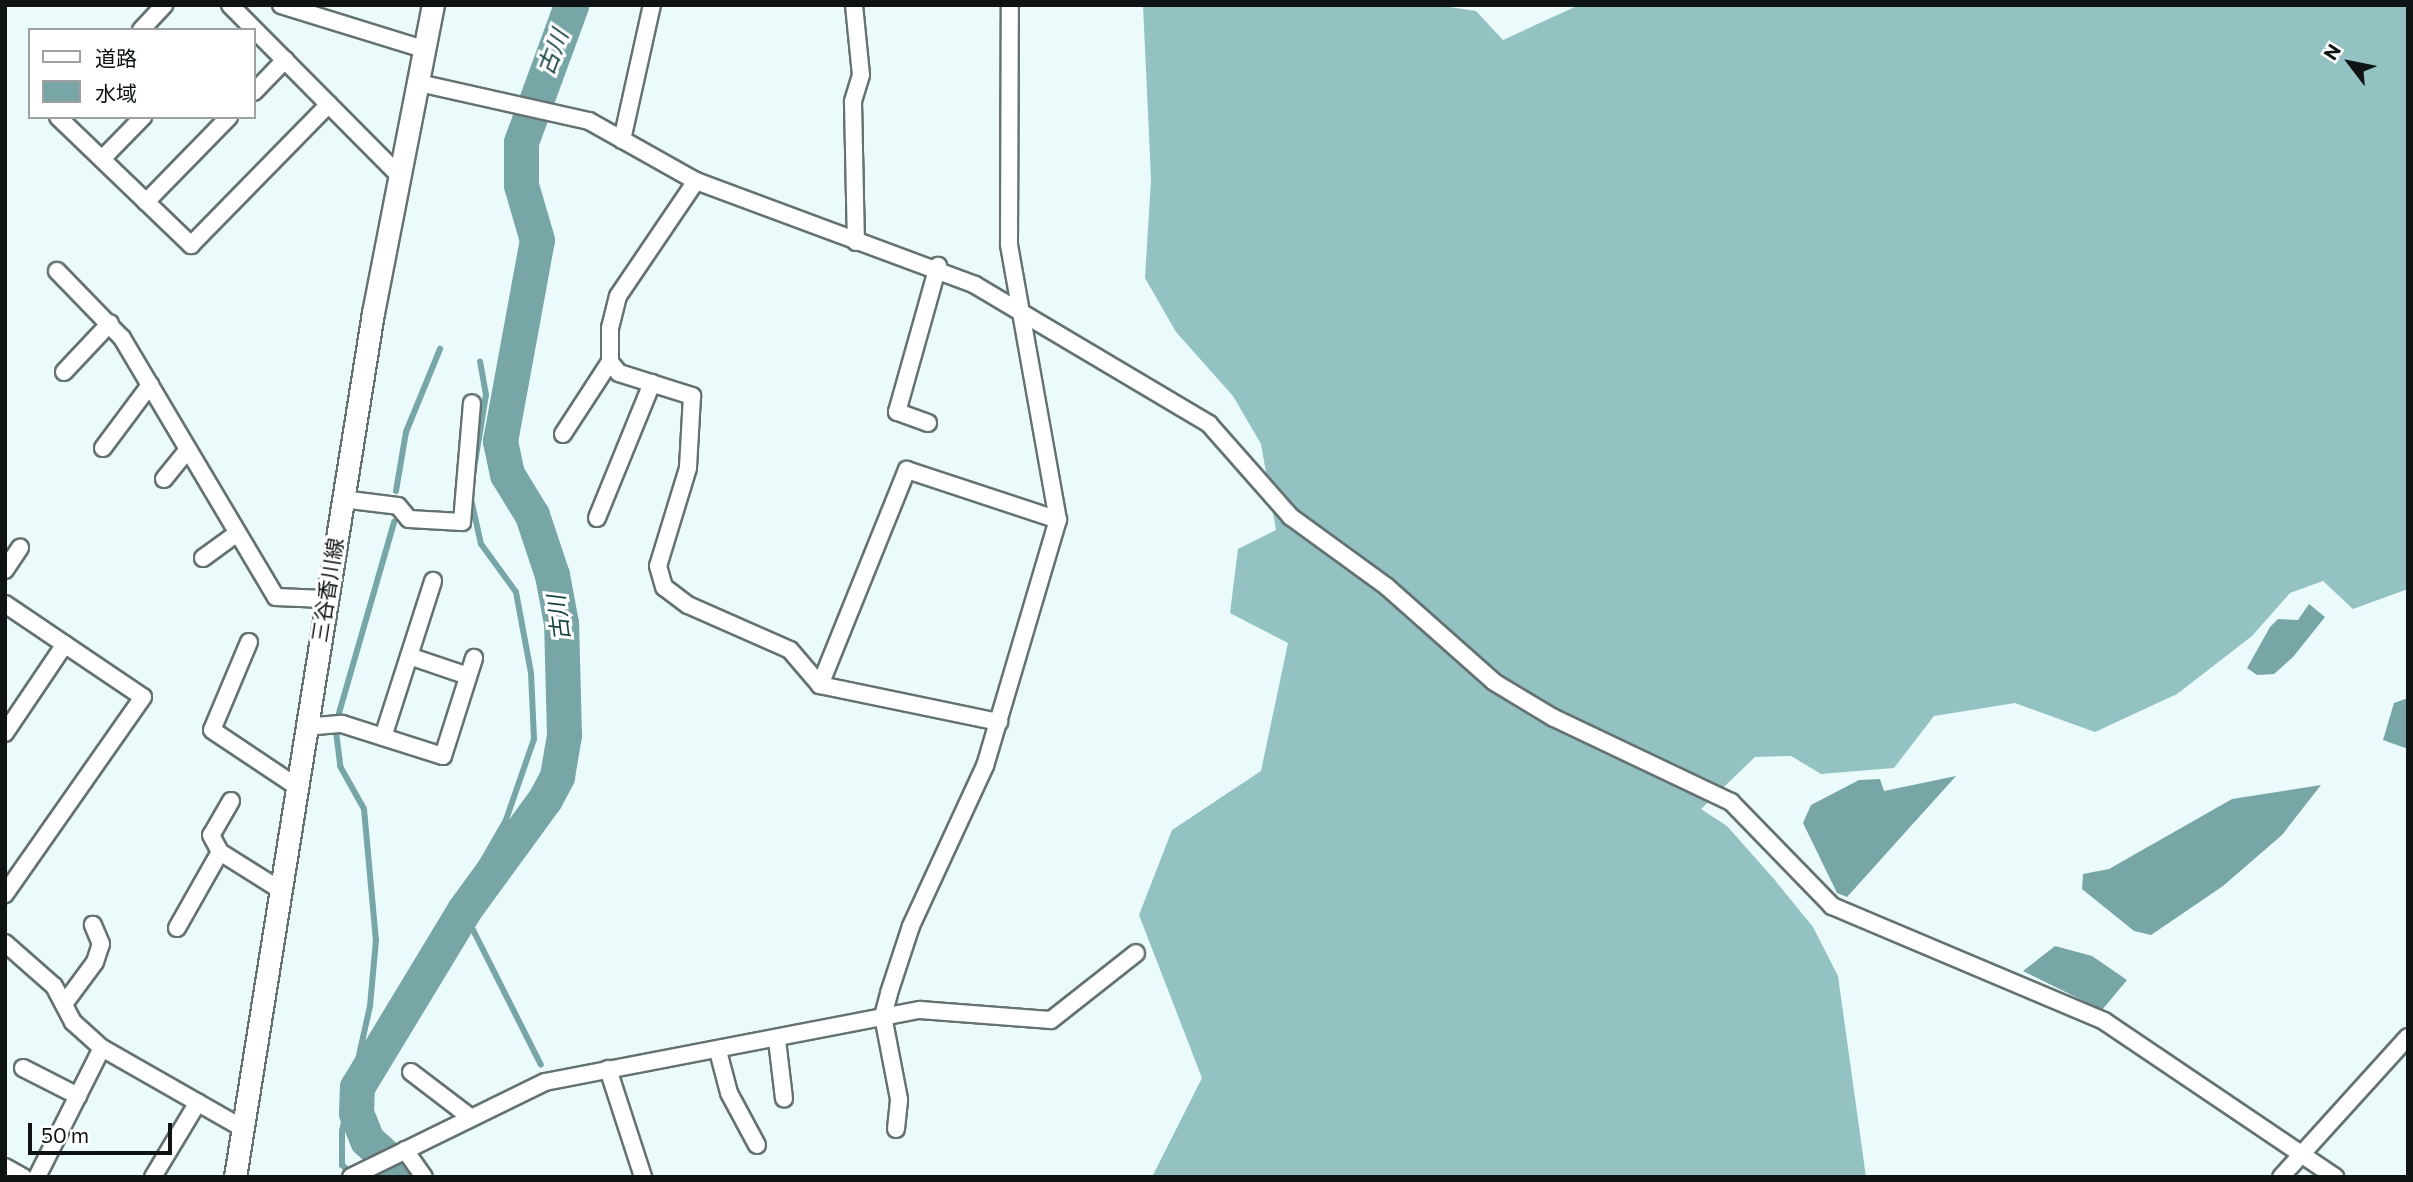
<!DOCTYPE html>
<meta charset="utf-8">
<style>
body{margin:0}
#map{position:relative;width:2413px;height:1182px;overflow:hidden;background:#ebfbfb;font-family:Commissioner,"Noto Sans JP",sans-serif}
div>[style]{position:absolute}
.forest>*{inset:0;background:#94c2c2}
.water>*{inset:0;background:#78a6a6}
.stream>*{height:6px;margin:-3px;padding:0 3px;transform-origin:3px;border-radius:3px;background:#78a6a6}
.river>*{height:35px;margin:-17.5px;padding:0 17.5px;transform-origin:17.5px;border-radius:17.5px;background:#78a6a6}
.roads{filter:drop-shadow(2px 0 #647272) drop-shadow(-2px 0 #647272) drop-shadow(0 2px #647272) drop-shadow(0 -2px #647272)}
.minor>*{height:16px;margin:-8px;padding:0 8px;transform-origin:8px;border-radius:8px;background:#fff}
.secondary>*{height:21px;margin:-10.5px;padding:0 10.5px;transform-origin:10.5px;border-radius:10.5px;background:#fff}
span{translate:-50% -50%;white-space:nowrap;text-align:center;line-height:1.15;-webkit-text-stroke:6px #fff;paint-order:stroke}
.street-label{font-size:21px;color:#0e1313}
.water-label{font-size:23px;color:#154141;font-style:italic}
.frame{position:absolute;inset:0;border:7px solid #0e1313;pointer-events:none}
.legend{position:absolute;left:28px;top:28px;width:228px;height:91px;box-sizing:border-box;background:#fff;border:2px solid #9fa1a1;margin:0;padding:9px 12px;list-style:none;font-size:21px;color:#0e1313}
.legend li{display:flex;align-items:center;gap:14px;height:35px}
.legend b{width:35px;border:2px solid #9fa1a1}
.north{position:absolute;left:2315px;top:28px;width:70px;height:70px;-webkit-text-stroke:5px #fff;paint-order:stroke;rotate:302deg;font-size:19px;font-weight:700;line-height:28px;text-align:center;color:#0e1313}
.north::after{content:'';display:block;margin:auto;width:24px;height:32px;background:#0e1313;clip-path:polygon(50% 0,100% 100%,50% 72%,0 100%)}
.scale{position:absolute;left:28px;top:1123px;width:144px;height:32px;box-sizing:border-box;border:4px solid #0e1313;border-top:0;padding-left:9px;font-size:21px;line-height:24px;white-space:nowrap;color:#0e1313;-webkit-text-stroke:5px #fff;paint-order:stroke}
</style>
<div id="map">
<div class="forest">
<div style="clip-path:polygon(1143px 5px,1436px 5px,1476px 11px,1503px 40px,1579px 5px,2408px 5px,2408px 589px,2353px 609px,2323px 581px,2290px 593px,2252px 636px,2177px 694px,2095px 732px,2015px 703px,1934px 716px,1894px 768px,1821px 774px,1791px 756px,1755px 757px,1701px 809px,1727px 826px,1774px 879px,1813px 927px,1838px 976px,1866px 1177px,1152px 1177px,1202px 1078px,1139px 915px,1172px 830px,1261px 771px,1288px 643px,1230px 613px,1238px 549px,1276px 530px,1261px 444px,1233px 396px,1176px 332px,1145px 278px,1151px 179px)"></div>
</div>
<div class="water">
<div style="clip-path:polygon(2309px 604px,2325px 617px,2293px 657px,2274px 674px,2257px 675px,2247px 668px,2270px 627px,2278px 619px,2298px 620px)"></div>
<div style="clip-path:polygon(2408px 698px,2408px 749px,2383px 740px,2394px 703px)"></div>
<div style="clip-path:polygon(1956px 776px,1847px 897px,1837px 893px,1803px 823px,1811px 805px,1859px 780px,1880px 779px,1884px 791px)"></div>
<div style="clip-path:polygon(2321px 785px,2282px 835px,2223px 886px,2151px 935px,2134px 931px,2082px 889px,2083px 874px,2109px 869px,2232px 799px)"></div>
<div style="clip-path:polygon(2055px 946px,2092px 956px,2127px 980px,2102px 1010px,2023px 971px)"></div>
</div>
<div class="stream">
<div style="left:472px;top:481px;width:87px;rotate:-80.8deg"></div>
<div style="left:486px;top:395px;width:34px;rotate:-100deg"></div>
<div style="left:396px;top:491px;width:60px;rotate:-80.4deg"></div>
<div style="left:406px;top:432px;width:90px;rotate:-67.7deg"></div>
<div style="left:471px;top:499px;width:46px;rotate:77.5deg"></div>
<div style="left:481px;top:544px;width:59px;rotate:53.9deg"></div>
<div style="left:516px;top:592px;width:82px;rotate:79.5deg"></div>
<div style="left:531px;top:673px;width:66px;rotate:87.4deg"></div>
<div style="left:534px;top:739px;width:86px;rotate:109.1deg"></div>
<div style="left:506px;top:820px;width:95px;rotate:119.8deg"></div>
<div style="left:459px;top:902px;width:182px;rotate:63.3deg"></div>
<div style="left:339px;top:713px;width:199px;rotate:-73.9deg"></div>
<div style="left:336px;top:731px;width:35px;rotate:83deg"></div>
<div style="left:340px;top:766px;width:49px;rotate:60.8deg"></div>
<div style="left:364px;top:809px;width:132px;rotate:84.8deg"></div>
<div style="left:376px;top:940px;width:66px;rotate:95.2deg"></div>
<div style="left:370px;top:1006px;width:128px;rotate:102.6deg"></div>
<div style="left:342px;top:1131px;width:34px;rotate:90deg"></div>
<div style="left:342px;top:1165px;width:9px;rotate:41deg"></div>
</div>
<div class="river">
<div style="left:408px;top:1177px;width:55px;rotate:-137.9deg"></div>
<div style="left:367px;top:1140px;width:29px;rotate:-112deg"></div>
<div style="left:356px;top:1113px;width:26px;rotate:-88deg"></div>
<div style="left:357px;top:1087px;width:207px;rotate:-58.8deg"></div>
<div style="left:464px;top:910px;width:137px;rotate:-53.9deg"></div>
<div style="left:545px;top:799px;width:26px;rotate:-62deg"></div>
<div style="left:557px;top:776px;width:42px;rotate:-80.3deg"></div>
<div style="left:564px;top:735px;width:112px;rotate:-91.5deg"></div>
<div style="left:561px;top:623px;width:49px;rotate:-100.6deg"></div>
<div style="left:552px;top:575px;width:63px;rotate:-108.4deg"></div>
<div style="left:532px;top:515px;width:48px;rotate:-121.4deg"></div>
<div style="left:507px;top:474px;width:34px;rotate:-102deg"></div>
<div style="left:500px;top:441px;width:204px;rotate:-79.6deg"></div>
<div style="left:537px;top:240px;width:57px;rotate:-106.2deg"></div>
<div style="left:521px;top:185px;width:43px;rotate:-90deg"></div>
<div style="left:521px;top:142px;width:146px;rotate:-69.9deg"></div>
</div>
<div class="roads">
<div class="minor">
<div style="left:230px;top:5px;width:241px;rotate:45.2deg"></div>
<div style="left:281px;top:5px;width:152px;rotate:17.2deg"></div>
<div style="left:854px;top:5px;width:70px;rotate:84.3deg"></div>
<div style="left:861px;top:75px;width:28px;rotate:107deg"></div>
<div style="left:853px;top:102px;width:140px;rotate:88.8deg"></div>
<div style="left:141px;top:30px;width:34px;rotate:-47deg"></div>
<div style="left:419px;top:83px;width:174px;rotate:12.6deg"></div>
<div style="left:589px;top:121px;width:123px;rotate:29.3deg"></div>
<div style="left:696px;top:181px;width:298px;rotate:20.4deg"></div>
<div style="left:975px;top:285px;width:272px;rotate:30.7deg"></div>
<div style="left:1209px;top:424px;width:124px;rotate:48.6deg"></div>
<div style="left:1291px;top:517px;width:117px;rotate:36deg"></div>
<div style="left:1386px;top:586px;width:144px;rotate:41.6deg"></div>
<div style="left:1494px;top:682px;width:70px;rotate:31deg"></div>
<div style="left:1554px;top:718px;width:196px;rotate:25.4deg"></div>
<div style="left:1731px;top:802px;width:145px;rotate:45.8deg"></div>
<div style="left:1832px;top:906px;width:295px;rotate:22.9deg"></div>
<div style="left:2104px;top:1021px;width:279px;rotate:34deg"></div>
<div style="left:254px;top:92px;width:45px;rotate:-45.9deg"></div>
<div style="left:58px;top:117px;width:185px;rotate:43.9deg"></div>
<div style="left:191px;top:245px;width:197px;rotate:-45.6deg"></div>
<div style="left:622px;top:140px;width:138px;rotate:-77.5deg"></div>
<div style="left:102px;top:159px;width:59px;rotate:-45.7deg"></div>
<div style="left:696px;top:181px;width:139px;rotate:124.1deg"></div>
<div style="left:618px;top:296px;width:33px;rotate:104deg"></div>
<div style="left:610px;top:328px;width:34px;rotate:90deg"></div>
<div style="left:610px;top:362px;width:14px;rotate:51deg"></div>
<div style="left:619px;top:373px;width:77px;rotate:17.5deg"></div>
<div style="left:692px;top:396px;width:72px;rotate:93.2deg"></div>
<div style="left:688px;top:468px;width:102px;rotate:107deg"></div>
<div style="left:658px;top:566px;width:22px;rotate:74deg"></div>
<div style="left:664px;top:587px;width:30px;rotate:37deg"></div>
<div style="left:688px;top:605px;width:111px;rotate:23.8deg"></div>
<div style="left:790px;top:650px;width:46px;rotate:49.4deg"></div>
<div style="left:820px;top:685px;width:183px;rotate:11.7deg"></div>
<div style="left:146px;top:202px;width:119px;rotate:-45.7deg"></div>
<div style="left:57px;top:271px;width:93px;rotate:45.9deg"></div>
<div style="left:122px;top:338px;width:301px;rotate:59.3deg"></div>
<div style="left:276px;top:597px;width:49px;rotate:2.3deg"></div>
<div style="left:64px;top:372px;width:67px;rotate:-46.8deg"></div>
<div style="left:928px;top:423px;width:33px;rotate:-160deg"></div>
<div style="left:897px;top:412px;width:152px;rotate:-74.3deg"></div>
<div style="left:563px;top:434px;width:86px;rotate:-56.9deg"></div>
<div style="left:103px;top:448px;width:79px;rotate:-53.3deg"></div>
<div style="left:164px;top:479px;width:36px;rotate:-51deg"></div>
<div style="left:342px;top:499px;width:56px;rotate:7.1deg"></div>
<div style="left:398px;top:506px;width:17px;rotate:50deg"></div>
<div style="left:409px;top:519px;width:53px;rotate:3.2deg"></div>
<div style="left:462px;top:522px;width:119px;rotate:-85.2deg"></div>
<div style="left:597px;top:518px;width:146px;rotate:-67.8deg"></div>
<div style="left:203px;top:558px;width:41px;rotate:-36deg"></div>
<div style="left:5px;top:570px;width:27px;rotate:-56deg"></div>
<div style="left:5px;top:604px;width:166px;rotate:34deg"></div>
<div style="left:143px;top:697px;width:241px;rotate:125deg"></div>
<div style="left:249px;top:642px;width:95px;rotate:112.8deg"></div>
<div style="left:212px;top:730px;width:101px;rotate:33.7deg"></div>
<div style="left:409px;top:656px;width:62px;rotate:18.7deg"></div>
<div style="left:820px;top:685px;width:232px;rotate:-68deg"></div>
<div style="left:907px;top:470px;width:159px;rotate:18.3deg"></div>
<div style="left:305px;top:727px;width:37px;rotate:-5deg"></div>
<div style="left:342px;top:724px;width:106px;rotate:17.6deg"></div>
<div style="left:443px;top:756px;width:103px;rotate:-72.4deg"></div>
<div style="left:5px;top:733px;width:107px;rotate:-56deg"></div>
<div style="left:383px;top:737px;width:164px;rotate:-72.2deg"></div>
<div style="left:231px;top:801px;width:39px;rotate:120deg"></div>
<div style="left:211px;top:835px;width:19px;rotate:62deg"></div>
<div style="left:220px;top:852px;width:70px;rotate:32.1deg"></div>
<div style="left:177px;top:928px;width:87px;rotate:-60.5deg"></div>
<div style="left:5px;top:943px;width:65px;rotate:41.3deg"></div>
<div style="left:54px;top:986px;width:41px;rotate:62.2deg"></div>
<div style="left:73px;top:1022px;width:39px;rotate:42deg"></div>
<div style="left:102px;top:1048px;width:161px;rotate:29.7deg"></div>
<div style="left:64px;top:1004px;width:52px;rotate:-53.6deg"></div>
<div style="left:95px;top:962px;width:19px;rotate:-72deg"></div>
<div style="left:101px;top:944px;width:21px;rotate:-113deg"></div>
<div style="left:777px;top:1040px;width:59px;rotate:83.2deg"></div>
<div style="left:718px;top:1051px;width:43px;rotate:75.3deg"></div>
<div style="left:729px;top:1093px;width:59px;rotate:61.7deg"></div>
<div style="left:23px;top:1068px;width:62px;rotate:27deg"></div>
<div style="left:608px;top:1069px;width:114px;rotate:72deg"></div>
<div style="left:411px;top:1072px;width:74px;rotate:37.3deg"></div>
<div style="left:896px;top:1129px;width:30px;rotate:-84deg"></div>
<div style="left:899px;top:1099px;width:85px;rotate:-100.9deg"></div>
<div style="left:883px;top:1016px;width:24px;rotate:-75deg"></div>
<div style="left:889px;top:993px;width:71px;rotate:-71.8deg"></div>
<div style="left:911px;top:926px;width:176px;rotate:-65.2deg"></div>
<div style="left:985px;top:766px;width:257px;rotate:-73.5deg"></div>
<div style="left:1058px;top:520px;width:280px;rotate:-100.1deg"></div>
<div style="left:1009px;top:244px;width:239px;rotate:-89.8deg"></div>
<div style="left:405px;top:1150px;width:33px;rotate:55deg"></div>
<div style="left:5px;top:1167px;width:21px;rotate:29deg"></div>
<div style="left:37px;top:1177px;width:144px;rotate:-63.3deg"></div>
<div style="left:153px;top:1177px;width:87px;rotate:-59deg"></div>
<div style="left:351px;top:1177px;width:216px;rotate:-26.1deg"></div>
<div style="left:545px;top:1082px;width:382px;rotate:-10.9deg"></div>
<div style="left:920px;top:1010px;width:131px;rotate:4.4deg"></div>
<div style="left:1051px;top:1020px;width:108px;rotate:-38.2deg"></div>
<div style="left:2281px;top:1177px;width:189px;rotate:-47.8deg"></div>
</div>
<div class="secondary">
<div style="left:235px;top:1177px;width:875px;rotate:-80.93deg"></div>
<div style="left:373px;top:313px;width:314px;rotate:-79deg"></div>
</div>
</div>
<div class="street-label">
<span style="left:327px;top:590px;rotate:-81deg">三谷香川線</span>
</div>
<div class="water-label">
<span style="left:552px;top:52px;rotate:-69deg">古川</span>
<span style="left:558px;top:618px;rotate:-97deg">古川</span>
</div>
<div class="frame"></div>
<ul class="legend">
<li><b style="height:9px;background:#fff"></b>道路</li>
<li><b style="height:19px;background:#78a6a6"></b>水域</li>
</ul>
<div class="north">N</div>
<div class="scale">50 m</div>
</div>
